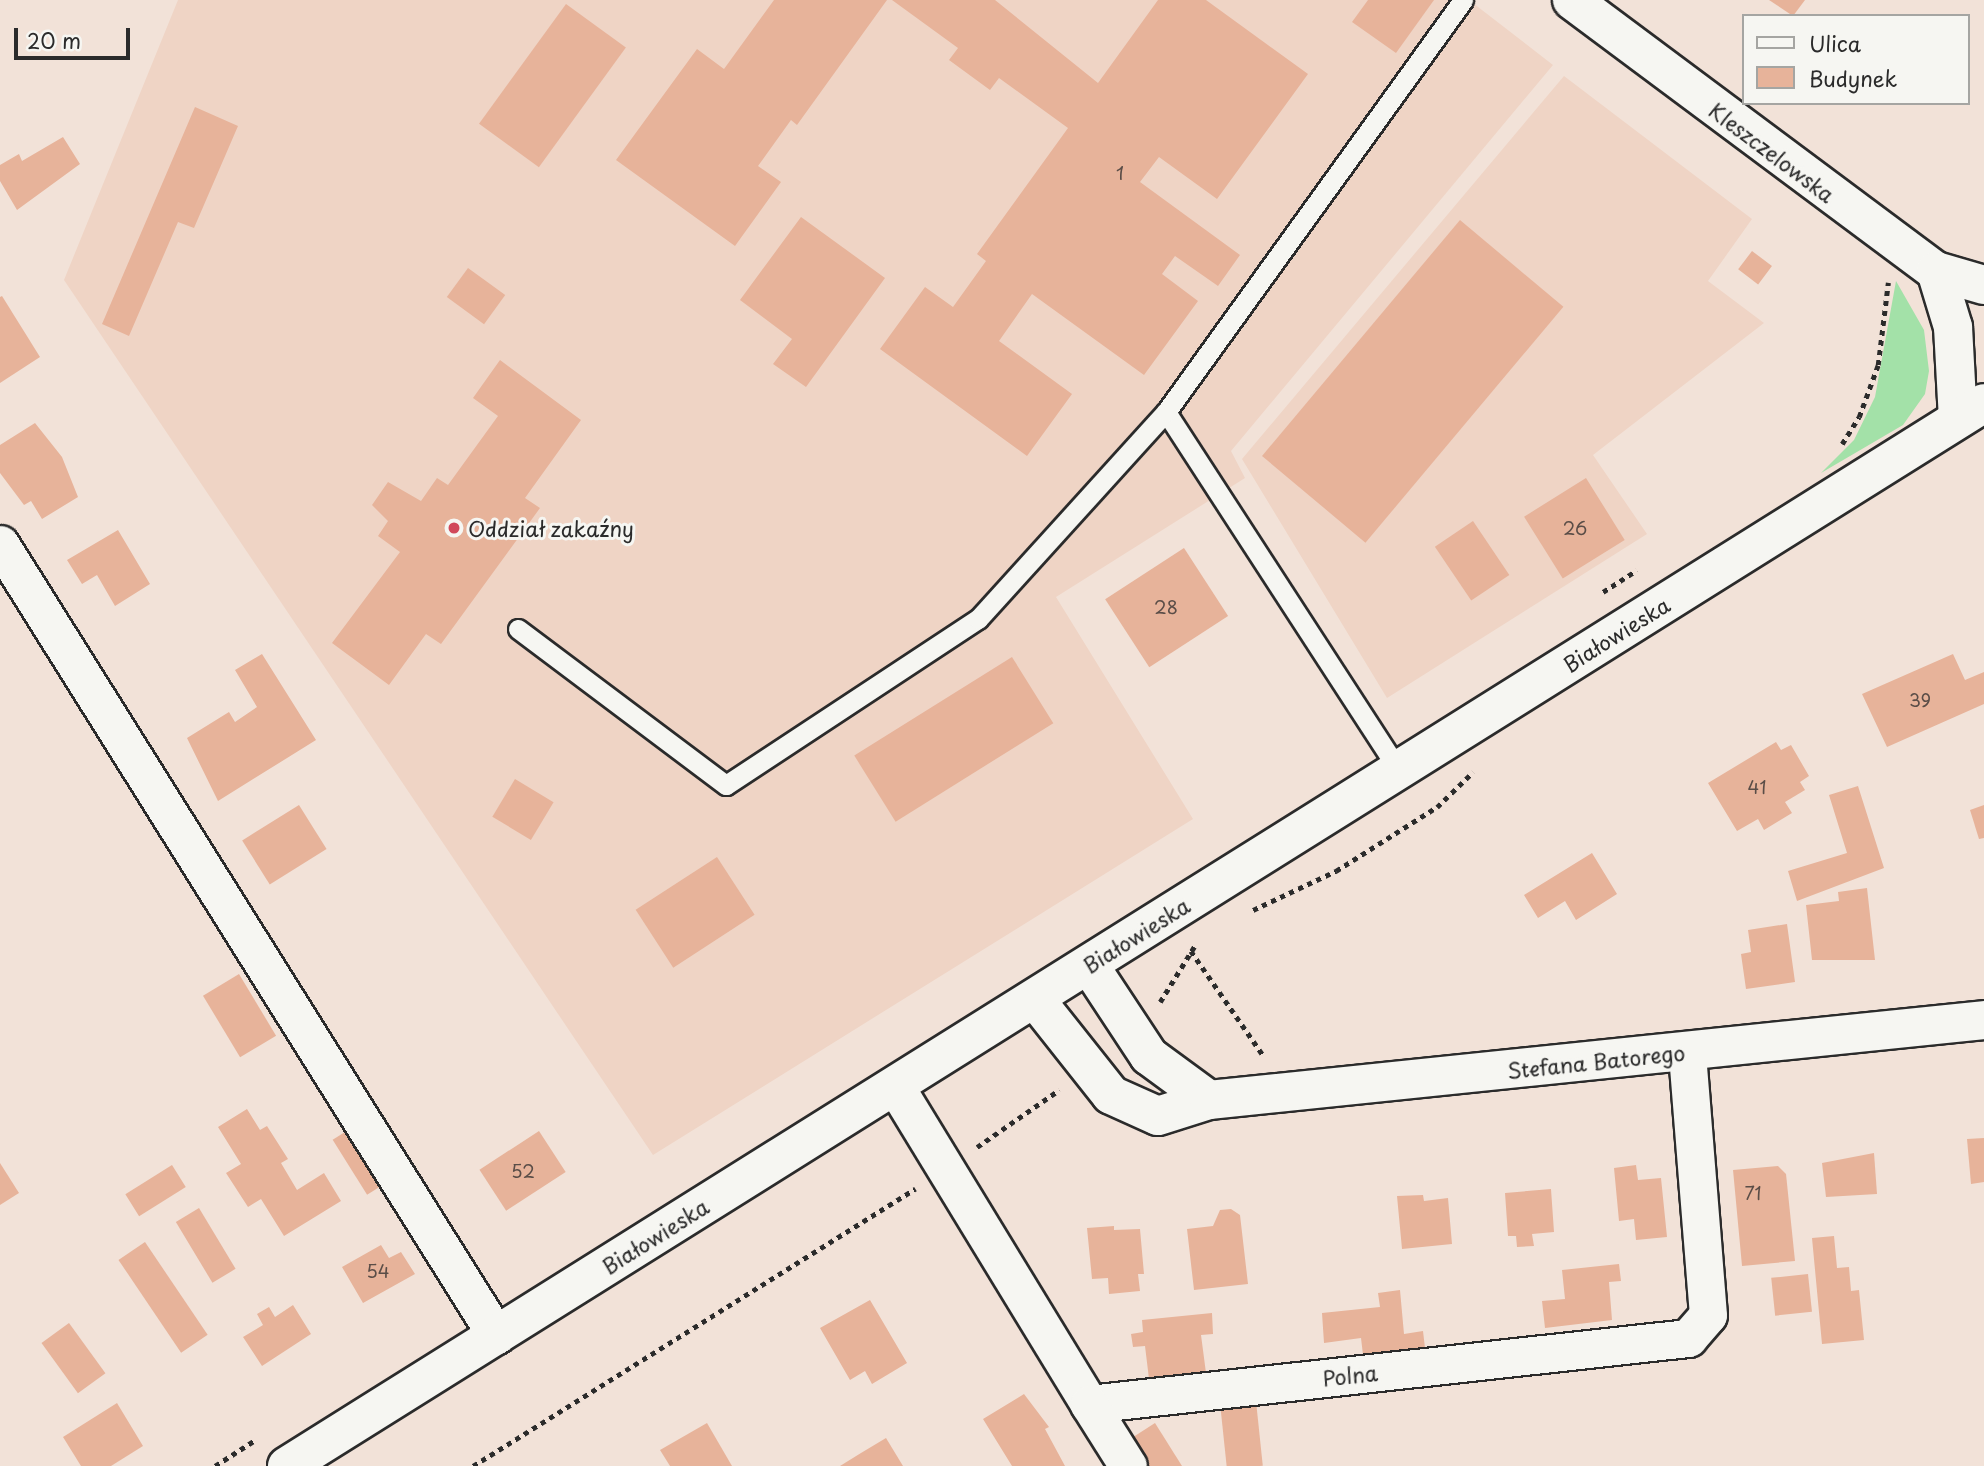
<!DOCTYPE html>
<meta charset="utf-8">
<style>
body{margin:0}
#map{position:relative;width:1984px;height:1466px;overflow:hidden;background:#f2e2d8;font-family:"Playpen Sans",sans-serif}
div>[style]{position:absolute}
.built>*{inset:0;background:#efd4c5}
.green>*{inset:0;background:#a3e1a8}
.building>*{inset:0;background:#e7b39a;transform-origin:0 0}
.path>*{height:4.5px;margin-top:-2.25px;transform-origin:0;background:repeating-linear-gradient(90deg,#2b2b2b 0 5px,transparent 0 10px)}
.roads{filter:drop-shadow(2px 0 #2b2b2b) drop-shadow(-2px 0 #2b2b2b) drop-shadow(0 2px #2b2b2b) drop-shadow(0 -2px #2b2b2b)}
.lane>*{height:19px;margin:-9.5px;padding:0 9.5px;transform-origin:9.5px;border-radius:9.5px;background:#f6f6f2}
.street>*{height:37px;margin:-18.5px;padding:0 18.5px;transform-origin:18.5px;border-radius:18.5px;background:#f6f6f2}
.secondary>*{height:38px;margin:-19px;padding:0 19px;transform-origin:19px;border-radius:19px;background:#f6f6f2}
.dots>*{width:19px;height:19px;translate:-50% -50%;box-sizing:border-box;border:4px solid #f6f6f2;border-radius:50%}
span{translate:-50% -50%;white-space:nowrap;text-align:center;line-height:1.15;-webkit-text-stroke:6px #f6f6f2;paint-order:stroke}
.number-label{font-size:18px;color:#5a4d47}
.number-label span{-webkit-text-stroke-width:0}
.street-label{font-size:21px;color:#2b2b2b}
.poi-label{font-size:21px;color:#2b2b2b}
.left{translate:0 -50%;text-align:left}
.legend{position:absolute;left:1742px;top:14px;width:228px;height:91px;box-sizing:border-box;background:#f6f6f2;border:2px solid #a5a5a2;margin:0;padding:9px 12px;list-style:none;font-size:21px;color:#2b2b2b}
.legend li{display:flex;align-items:center;gap:14px;height:35px}
.legend b{width:35px;border:2px solid #a5a5a2}
.scale{position:absolute;left:14px;top:28px;width:116px;height:32px;box-sizing:border-box;border:4px solid #2b2b2b;border-top:0;padding-left:9px;font-size:21px;line-height:24px;white-space:nowrap;color:#2b2b2b;-webkit-text-stroke:5px #f6f6f2;paint-order:stroke}
</style>
<div id="map">
<div class="built">
<div style="clip-path:polygon(178px 0,1469px 0,1553px 65px,1231px 451px,1245px 478px,1056px 597px,1193px 819px,653px 1155px,64px 280px)"></div>
<div style="clip-path:polygon(1564px 76px,1752px 219px,1708px 281px,1764px 323px,1593px 455px,1647px 534px,1387px 698px,1242px 459px)"></div>
</div>
<div class="green">
<div style="clip-path:polygon(1896px 281px,1924px 330px,1929px 371px,1925px 394px,1903px 425px,1821px 473px,1854px 440px,1875px 397px)"></div>
</div>
<div class="building">
<div style="clip-path:polygon(774px 0,887px 0,797px 125px,791px 120px,758px 166px,781px 182px,735px 246px,616px 160px,697px 49px,724px 69px)"></div>
<div style="clip-path:polygon(892px 0,995px 0,1098px 83px,1158px 0,1206px 0,1308px 74px,1217px 199px,1159px 157px,1140px 182px,1240px 255px,1218px 286px,1175px 256px,1162px 274px,1198px 301px,1144px 375px,1032px 294px,999px 341px,1072px 394px,1027px 456px,880px 349px,925px 287px,953px 307px,986px 261px,977px 254px,1068px 128px,999px 78px,990px 90px,949px 60px,958px 48px)"></div>
<div style="clip-path:polygon(1368px 0,1434px 0,1396px 53px,1352px 22px)"></div>
<div style="clip-path:polygon(1769px 0,1805px 0,1793px 16px)"></div>
<div style="left:566px;top:4px;width:74px;height:148px;rotate:36deg"></div>
<div style="clip-path:polygon(195px 107px,238px 126px,194px 228px,178px 222px,129px 336px,102px 324px)"></div>
<div style="clip-path:polygon(63px 137px,80px 164px,17px 210px,0 181px,0 165px,19px 154px,22px 161px)"></div>
<div style="clip-path:polygon(801px 217px,885px 278px,806px 387px,773px 364px,792px 339px,740px 300px)"></div>
<div style="left:1460px;top:220px;width:135px;height:308px;rotate:40deg"></div>
<div style="left:1752px;top:251px;width:25px;height:23px;rotate:37deg"></div>
<div style="left:468px;top:268px;width:46px;height:36px;rotate:36deg"></div>
<div style="clip-path:polygon(2px 296px,40px 357px,0 383px,0 297px)"></div>
<div style="clip-path:polygon(500px 360px,581px 420px,525px 498px,540px 508px,441px 644px,426px 634px,389px 685px,332px 643px,400px 552px,378px 536px,388px 521px,372px 505px,388px 482px,421px 501px,437px 478px,448px 485px,498px 416px,473px 398px)"></div>
<div style="clip-path:polygon(35px 423px,62px 457px,78px 497px,42px 519px,31px 501px,24px 505px,0 473px,0 445px)"></div>
<div style="left:1586px;top:478px;width:73px;height:73px;rotate:58deg"></div>
<div style="left:1473px;top:521px;width:65px;height:46px;rotate:56deg"></div>
<div style="clip-path:polygon(118px 530px,150px 584px,115px 606px,97px 575px,82px 584px,67px 560px)"></div>
<div style="left:1184px;top:548px;width:81px;height:94px;rotate:57deg"></div>
<div style="clip-path:polygon(262px 654px,316px 740px,218px 801px,187px 738px,229px 712px,235px 722px,257px 707px,235px 670px)"></div>
<div style="clip-path:polygon(1953px 654px,1965px 680px,1984px 672px,1984px 704px,1887px 747px,1862px 694px)"></div>
<div style="left:1012px;top:657px;width:78px;height:186px;rotate:58deg"></div>
<div style="clip-path:polygon(1776px 742px,1781px 750px,1791px 745px,1809px 776px,1800px 782px,1805px 790px,1785px 802px,1792px 813px,1764px 830px,1758px 819px,1737px 831px,1708px 783px)"></div>
<div style="left:515px;top:779px;width:45px;height:44px;rotate:31deg"></div>
<div style="clip-path:polygon(1858px 786px,1884px 868px,1797px 901px,1788px 871px,1847px 853px,1829px 795px)"></div>
<div style="left:299px;top:805px;width:52px;height:67px;rotate:58deg"></div>
<div style="clip-path:polygon(1984px 805px,1984px 838px,1979px 839px,1970px 810px)"></div>
<div style="clip-path:polygon(1592px 853px,1617px 894px,1576px 920px,1565px 901px,1538px 918px,1524px 895px)"></div>
<div style="left:717px;top:857px;width:69px;height:97px;rotate:57deg"></div>
<div style="clip-path:polygon(1867px 888px,1875px 960px,1812px 960px,1806px 905px,1839px 901px,1838px 892px)"></div>
<div style="clip-path:polygon(1787px 924px,1795px 982px,1746px 989px,1741px 954px,1751px 952px,1748px 930px)"></div>
<div style="left:239px;top:974px;width:72px;height:42px;rotate:59deg"></div>
<div style="clip-path:polygon(247px 1109px,260px 1130px,267px 1126px,288px 1159px,281px 1163px,297px 1190px,324px 1173px,341px 1201px,284px 1236px,261px 1199px,248px 1207px,226px 1173px,241px 1164px,218px 1127px)"></div>
<div style="left:353px;top:1127px;width:65px;height:24px;rotate:58deg"></div>
<div style="left:539px;top:1131px;width:49px;height:71px;rotate:57deg"></div>
<div style="clip-path:polygon(1984px 1138px,1984px 1182px,1971px 1184px,1967px 1139px)"></div>
<div style="clip-path:polygon(1874px 1153px,1877px 1194px,1826px 1197px,1822px 1163px)"></div>
<div style="clip-path:polygon(0 1163px,19px 1193px,0 1205px)"></div>
<div style="left:172px;top:1165px;width:26px;height:55px;rotate:58deg"></div>
<div style="clip-path:polygon(1636px 1165px,1638px 1180px,1661px 1178px,1667px 1237px,1636px 1240px,1634px 1219px,1619px 1221px,1614px 1168px)"></div>
<div style="clip-path:polygon(1778px 1166px,1786px 1174px,1795px 1261px,1742px 1266px,1733px 1170px)"></div>
<div style="clip-path:polygon(1551px 1189px,1554px 1232px,1532px 1234px,1534px 1246px,1517px 1247px,1516px 1236px,1508px 1236px,1505px 1193px)"></div>
<div style="clip-path:polygon(1423px 1195px,1424px 1201px,1448px 1198px,1452px 1244px,1402px 1249px,1397px 1196px)"></div>
<div style="left:199px;top:1208px;width:71px;height:27px;rotate:59deg"></div>
<div style="clip-path:polygon(1231px 1209px,1240px 1215px,1248px 1284px,1194px 1290px,1187px 1229px,1213px 1226px,1220px 1210px)"></div>
<div style="clip-path:polygon(1114px 1226px,1114px 1230px,1140px 1229px,1144px 1274px,1138px 1274px,1140px 1291px,1109px 1294px,1108px 1278px,1092px 1279px,1087px 1228px)"></div>
<div style="clip-path:polygon(1834px 1236px,1837px 1268px,1849px 1267px,1851px 1291px,1859px 1290px,1864px 1340px,1822px 1344px,1812px 1238px)"></div>
<div style="left:145px;top:1242px;width:112px;height:32px;rotate:56deg"></div>
<div style="clip-path:polygon(381px 1245px,389px 1258px,401px 1252px,415px 1274px,363px 1303px,342px 1267px)"></div>
<div style="clip-path:polygon(1619px 1264px,1621px 1281px,1609px 1282px,1612px 1320px,1545px 1328px,1542px 1301px,1565px 1299px,1562px 1270px)"></div>
<div style="left:1808px;top:1274px;width:38px;height:37px;rotate:84deg"></div>
<div style="clip-path:polygon(1400px 1290px,1404px 1334px,1423px 1331px,1425px 1348px,1363px 1355px,1361px 1338px,1324px 1343px,1322px 1313px,1380px 1307px,1378px 1293px)"></div>
<div style="clip-path:polygon(870px 1300px,907px 1363px,872px 1384px,865px 1371px,850px 1380px,820px 1328px)"></div>
<div style="clip-path:polygon(293px 1305px,311px 1334px,262px 1366px,243px 1337px,263px 1325px,257px 1314px,269px 1307px,275px 1317px)"></div>
<div style="clip-path:polygon(1212px 1313px,1213px 1334px,1201px 1335px,1206px 1373px,1149px 1379px,1145px 1346px,1133px 1347px,1131px 1334px,1143px 1332px,1142px 1320px)"></div>
<div style="left:69px;top:1323px;width:62px;height:34px;rotate:54deg"></div>
<div style="clip-path:polygon(1024px 1394px,1049px 1427px,1045px 1429px,1065px 1466px,1012px 1466px,983px 1419px)"></div>
<div style="left:1256px;top:1401px;width:65px;height:36px;rotate:84deg"></div>
<div style="clip-path:polygon(117px 1403px,143px 1446px,111px 1466px,81px 1466px,63px 1437px)"></div>
<div style="clip-path:polygon(707px 1423px,732px 1466px,670px 1466px,660px 1450px)"></div>
<div style="clip-path:polygon(1155px 1423px,1182px 1466px,1143px 1466px,1127px 1441px)"></div>
<div style="clip-path:polygon(886px 1438px,903px 1466px,840px 1466px,861px 1453px)"></div>
</div>
<div class="path">
<div style="left:1842px;top:444px;width:32px;rotate:-58deg"></div>
<div style="left:1859px;top:417px;width:55px;rotate:-69.9deg"></div>
<div style="left:1878px;top:365px;width:83px;rotate:-83deg"></div>
<div style="left:1603px;top:592px;width:40px;rotate:-32.9deg"></div>
<div style="left:1253px;top:910px;width:92px;rotate:-25.2deg"></div>
<div style="left:1336px;top:871px;width:120px;rotate:-32.4deg"></div>
<div style="left:1437px;top:807px;width:50px;rotate:-44.2deg"></div>
<div style="left:1191px;top:951px;width:126px;rotate:55.3deg"></div>
<div style="left:1160px;top:1002px;width:65px;rotate:-58.3deg"></div>
<div style="left:977px;top:1147px;width:100px;rotate:-34.8deg"></div>
<div style="left:215px;top:1466px;width:48px;rotate:-33deg"></div>
<div style="left:473px;top:1466px;width:522px;rotate:-32.08deg"></div>
</div>
<div class="roads">
<div class="lane">
<div style="left:1166px;top:412px;width:428px;rotate:57deg"></div>
<div style="left:518px;top:629px;width:260px;rotate:36.9deg"></div>
<div style="left:726px;top:785px;width:302px;rotate:-33.4deg"></div>
<div style="left:978px;top:619px;width:280px;rotate:-47.8deg"></div>
<div style="left:1166px;top:412px;width:508px;rotate:-54.21deg"></div>
</div>
<div class="street">
<div style="left:0;top:544px;width:934px;rotate:57.91deg"></div>
<div style="left:895px;top:1086px;width:373px;rotate:58.6deg"></div>
<div style="left:1089px;top:1404px;width:603px;rotate:-6.29deg"></div>
<div style="left:1688px;top:1338px;width:30px;rotate:-49deg"></div>
<div style="left:1708px;top:1315px;width:264px;rotate:-94.6deg"></div>
<div style="left:1089px;top:1404px;width:73px;rotate:57.8deg"></div>
</div>
<div class="secondary">
<div style="left:1572px;top:0;width:454px;rotate:36.7deg"></div>
<div style="left:1936px;top:271px;width:50px;rotate:16.3deg"></div>
<div style="left:1936px;top:271px;width:59px;rotate:73.1deg"></div>
<div style="left:1953px;top:327px;width:92px;rotate:86.9deg"></div>
<div style="left:1089px;top:965px;width:109px;rotate:56.6deg"></div>
<div style="left:1149px;top:1056px;width:74px;rotate:36.3deg"></div>
<div style="left:1035px;top:999px;width:122px;rotate:51.6deg"></div>
<div style="left:1111px;top:1095px;width:51px;rotate:24.1deg"></div>
<div style="left:1158px;top:1116px;width:53px;rotate:-17.4deg"></div>
<div style="left:1209px;top:1100px;width:779px;rotate:-5.89deg"></div>
<div style="left:287px;top:1466px;width:2002px;rotate:-32.06deg"></div>
</div>
</div>
<div class="dots">
<div style="left:454px;top:528px;background:#d1495b"></div>
</div>
<div class="number-label">
<span style="left:1120px;top:173px">1</span>
<span style="left:1575px;top:528px">26</span>
<span style="left:1166px;top:607px">28</span>
<span style="left:1920px;top:700px">39</span>
<span style="left:1757px;top:787px">41</span>
<span style="left:523px;top:1171px">52</span>
<span style="left:1753px;top:1193px">71</span>
<span style="left:378px;top:1271px">54</span>
</div>
<div class="street-label">
<span style="left:1772px;top:152px;rotate:37deg">Kleszczelowska</span>
<span style="left:1616px;top:634px;rotate:-32deg">Białowieska</span>
<span style="left:1136px;top:935px;rotate:-32deg">Białowieska</span>
<span style="left:1596px;top:1061px;rotate:-6deg">Stefana Batorego</span>
<span style="left:655px;top:1236px;rotate:-32deg">Białowieska</span>
<span style="left:1350px;top:1375px;rotate:-6deg">Polna</span>
</div>
<div class="poi-label">
<span class="left" style="left:468px;top:528px">Oddział zakaźny</span>
</div>
<ul class="legend">
<li><b style="height:9px;background:#f6f6f2"></b>Ulica</li>
<li><b style="height:19px;background:#e7b39a"></b>Budynek</li>
</ul>
<div class="scale">20 m</div>
</div>
